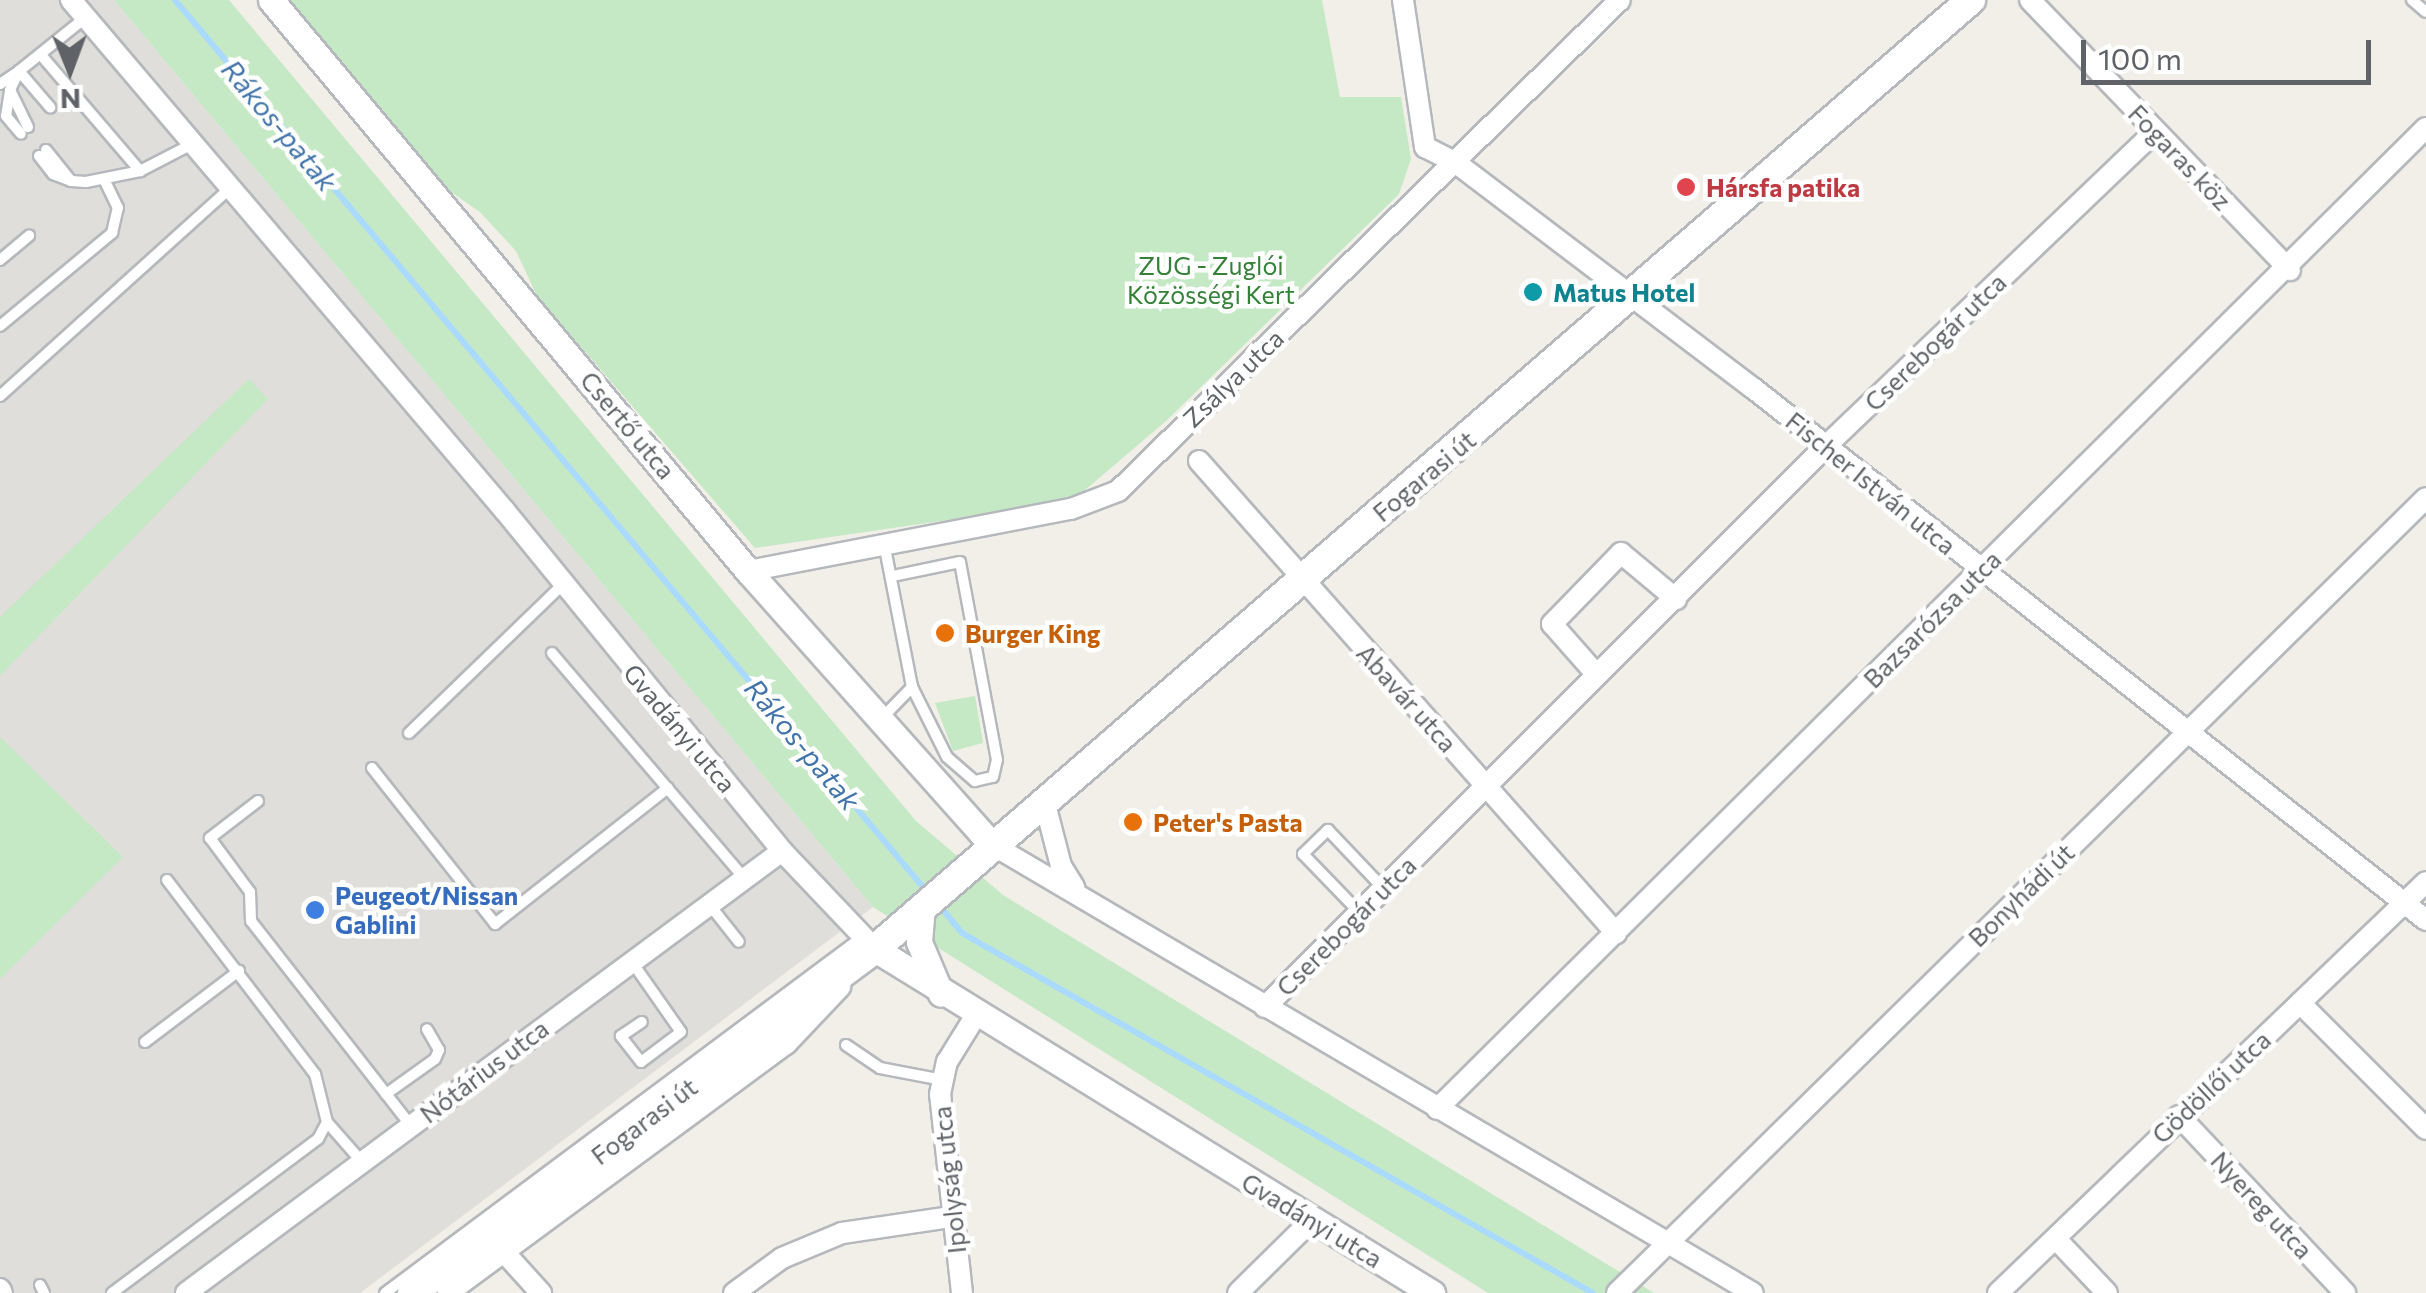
<!DOCTYPE html>
<meta charset="utf-8">
<style>
body{margin:0}
#map{position:relative;width:2426px;height:1293px;overflow:hidden;background:#f1efe8;font-family:Commissioner,sans-serif}
div>[style]{position:absolute}
.industrial>*{inset:0;background:#e0deda}
.green>*{inset:0;background:#c5e8c5}
.stream>*{height:6px;margin:-3px;padding:0 3px;transform-origin:3px;border-radius:3px;background:#aadaff}
.roads{filter:drop-shadow(2px 0 #b5b8bc) drop-shadow(-2px 0 #b5b8bc) drop-shadow(0 2px #b5b8bc) drop-shadow(0 -2px #b5b8bc)}
.service>*{height:10px;margin:-5px;padding:0 5px;transform-origin:5px;border-radius:5px;background:#fff}
.minor>*{height:20px;margin:-10px;padding:0 10px;transform-origin:10px;border-radius:10px;background:#fff}
.tertiary>*{height:25px;margin:-12.5px;padding:0 12.5px;transform-origin:12.5px;border-radius:12.5px;background:#fff}
.secondary>*{height:28px;margin:-14px;padding:0 14px;transform-origin:14px;border-radius:14px;background:#fff}
.dots>*{width:28px;height:28px;translate:-50% -50%;box-sizing:border-box;border:5px solid #fff;border-radius:50%}
span{translate:-50% -50%;white-space:nowrap;text-align:center;line-height:1.15;-webkit-text-stroke:9px #fff;paint-order:stroke}
.street-label{font-size:25px;color:#5f6368}
.health-label{font-size:25px;color:#be3a42;font-weight:700}
.left{translate:0 -50%;text-align:left}
.park-label{font-size:25px;color:#348238}
.culture-label{font-size:25px;color:#0d838f;font-weight:700}
.food-label{font-size:25px;color:#c56008;font-weight:700}
.shop-label{font-size:25px;color:#366cbe;font-weight:700}
.water-label{font-size:28px;color:#4174aa;font-style:italic}
.north{position:absolute;left:20px;top:20px;width:100px;height:100px;-webkit-text-stroke:8px #fff;paint-order:stroke;rotate:179deg;font-size:28px;font-weight:700;line-height:40px;text-align:center;color:#5f6368}
.north::after{content:'';display:block;margin:auto;width:35px;height:45px;background:#5f6368;clip-path:polygon(50% 0,100% 100%,50% 72%,0 100%)}
.scale{position:absolute;left:2081px;top:40px;width:290px;height:45px;box-sizing:border-box;border:5px solid #5f6368;border-top:0;padding-left:12px;font-size:30px;line-height:35px;white-space:nowrap;color:#5f6368;-webkit-text-stroke:8px #fff;paint-order:stroke}
</style>
<div id="map">
<div class="industrial">
<div style="clip-path:polygon(0 0,114px 0,873px 907px,360px 1293px,0 1293px)"></div>
</div>
<div class="green">
<div style="clip-path:polygon(114px 0,229px 0,916px 821px,1003px 895px,1654px 1293px,1488px 1293px,873px 907px)"></div>
<div style="clip-path:polygon(286px 0,1322px 0,1340px 97px,1401px 97px,1411px 159px,1399px 194px,1166px 421px,1071px 502px,755px 548px,537px 296px,516px 251px,480px 212px,438px 183px)"></div>
<div style="clip-path:polygon(249px 379px,268px 399px,0 676px,0 617px)"></div>
<div style="clip-path:polygon(975px 696px,983px 743px,953px 751px,935px 703px)"></div>
<div style="clip-path:polygon(0 737px,123px 857px,0 979px)"></div>
</div>
<div class="stream">
<div style="left:175px;top:0;width:1168px;rotate:49.86deg"></div>
<div style="left:937px;top:903px;width:39px;rotate:50deg"></div>
<div style="left:962px;top:933px;width:726px;rotate:29.71deg"></div>
</div>
<div class="roads">
<div class="service">
<div style="left:2412px;top:0;width:18px;rotate:41deg"></div>
<div style="left:41px;top:55px;width:153px;rotate:49.5deg"></div>
<div style="left:0;top:84px;width:23px;rotate:-34deg"></div>
<div style="left:19px;top:71px;width:48px;rotate:49.3deg"></div>
<div style="left:10px;top:91px;width:25px;rotate:99deg"></div>
<div style="left:6px;top:116px;width:23px;rotate:50deg"></div>
<div style="left:28px;top:127px;width:41px;rotate:-115.9deg"></div>
<div style="left:10px;top:90px;width:21px;rotate:-65deg"></div>
<div style="left:19px;top:71px;width:85px;rotate:-38.8deg"></div>
<div style="left:46px;top:150px;width:40px;rotate:51deg"></div>
<div style="left:71px;top:181px;width:15px;rotate:4deg"></div>
<div style="left:86px;top:182px;width:55px;rotate:-11.5deg"></div>
<div style="left:140px;top:171px;width:59px;rotate:-27.4deg"></div>
<div style="left:39px;top:156px;width:23px;rotate:52deg"></div>
<div style="left:53px;top:174px;width:19px;rotate:21deg"></div>
<div style="left:0;top:260px;width:38px;rotate:-40deg"></div>
<div style="left:0;top:326px;width:146px;rotate:-39.7deg"></div>
<div style="left:112px;top:233px;width:26px;rotate:-77deg"></div>
<div style="left:118px;top:208px;width:30px;rotate:-116deg"></div>
<div style="left:0;top:396px;width:310px;rotate:-42.1deg"></div>
<div style="left:884px;top:543px;width:147px;rotate:79deg"></div>
<div style="left:912px;top:687px;width:78px;rotate:63.4deg"></div>
<div style="left:947px;top:757px;width:37px;rotate:41deg"></div>
<div style="left:975px;top:781px;width:18px;rotate:-13deg"></div>
<div style="left:993px;top:777px;width:17px;rotate:-77deg"></div>
<div style="left:997px;top:760px;width:201px;rotate:-100.6deg"></div>
<div style="left:960px;top:562px;width:68px;rotate:168.2deg"></div>
<div style="left:552px;top:653px;width:296px;rotate:49.5deg"></div>
<div style="left:881px;top:719px;width:45px;rotate:-45.9deg"></div>
<div style="left:409px;top:733px;width:211px;rotate:-44deg"></div>
<div style="left:372px;top:768px;width:199px;rotate:51.7deg"></div>
<div style="left:495px;top:924px;width:220px;rotate:-38.2deg"></div>
<div style="left:258px;top:801px;width:61px;rotate:142.4deg"></div>
<div style="left:210px;top:838px;width:67px;rotate:53.5deg"></div>
<div style="left:250px;top:892px;width:29px;rotate:88deg"></div>
<div style="left:251px;top:921px;width:260px;rotate:52deg"></div>
<div style="left:167px;top:880px;width:244px;rotate:52.7deg"></div>
<div style="left:315px;top:1074px;width:49px;rotate:76deg"></div>
<div style="left:327px;top:1122px;width:53px;rotate:48.8deg"></div>
<div style="left:709px;top:904px;width:48px;rotate:51.7deg"></div>
<div style="left:1360px;top:913px;width:82px;rotate:-134deg"></div>
<div style="left:1303px;top:854px;width:35px;rotate:-44deg"></div>
<div style="left:1328px;top:830px;width:80px;rotate:46.5deg"></div>
<div style="left:632px;top:962px;width:85px;rotate:55deg"></div>
<div style="left:681px;top:1032px;width:50px;rotate:143.1deg"></div>
<div style="left:641px;top:1062px;width:33px;rotate:-128deg"></div>
<div style="left:621px;top:1036px;width:25px;rotate:-34deg"></div>
<div style="left:145px;top:1042px;width:118px;rotate:-37.1deg"></div>
<div style="left:846px;top:1045px;width:41px;rotate:34.1deg"></div>
<div style="left:880px;top:1068px;width:64px;rotate:10.8deg"></div>
<div style="left:386px;top:1094px;width:60px;rotate:-35.5deg"></div>
<div style="left:435px;top:1059px;width:10px;rotate:-66deg"></div>
<div style="left:439px;top:1050px;width:24px;rotate:-120deg"></div>
<div style="left:40px;top:1285px;width:9px;rotate:63deg"></div>
<div style="left:112px;top:1293px;width:257px;rotate:-36.8deg"></div>
<div style="left:318px;top:1139px;width:19px;rotate:-62deg"></div>
<div style="left:385px;top:1293px;width:594px;rotate:-36.72deg"></div>
</div>
<div class="minor">
<div style="left:71px;top:0;width:670px;rotate:49.66deg"></div>
<div style="left:505px;top:511px;width:439px;rotate:50.8deg"></div>
<div style="left:782px;top:851px;width:135px;rotate:46.5deg"></div>
<div style="left:875px;top:949px;width:8px;rotate:130deg"></div>
<div style="left:1403px;top:0;width:149px;rotate:81.5deg"></div>
<div style="left:1425px;top:147px;width:34px;rotate:27deg"></div>
<div style="left:1455px;top:162px;width:374px;rotate:37.2deg"></div>
<div style="left:1753px;top:388px;width:858px;rotate:38.33deg"></div>
<div style="left:2030px;top:0;width:375px;rotate:46.1deg"></div>
<div style="left:1199px;top:461px;width:630px;rotate:48.54deg"></div>
<div style="left:748px;top:571px;width:329px;rotate:-10.9deg"></div>
<div style="left:1071px;top:509px;width:50px;rotate:-21deg"></div>
<div style="left:1118px;top:491px;width:702px;rotate:-44.37deg"></div>
<div style="left:1597px;top:675px;width:68px;rotate:-131.4deg"></div>
<div style="left:1552px;top:624px;width:99px;rotate:-45.8deg"></div>
<div style="left:1621px;top:553px;width:72px;rotate:39.9deg"></div>
<div style="left:1045px;top:804px;width:64px;rotate:75.5deg"></div>
<div style="left:1061px;top:866px;width:25px;rotate:58deg"></div>
<div style="left:991px;top:844px;width:884px;rotate:30.51deg"></div>
<div style="left:2300px;top:1003px;width:178px;rotate:45deg"></div>
<div style="left:1265px;top:1007px;width:795px;rotate:-45deg"></div>
<div style="left:1827px;top:445px;width:453px;rotate:-43.7deg"></div>
<div style="left:1437px;top:1109px;width:1393px;rotate:-44.77deg"></div>
<div style="left:2179px;top:1116px;width:243px;rotate:46.8deg"></div>
<div style="left:2056px;top:1239px;width:74px;rotate:46.6deg"></div>
<div style="left:503px;top:1251px;width:57px;rotate:47.9deg"></div>
<div style="left:0;top:1289px;width:4px;rotate:63deg"></div>
<div style="left:186px;top:1293px;width:742px;rotate:-36.56deg"></div>
<div style="left:448px;top:1293px;width:420px;rotate:-36.4deg"></div>
<div style="left:786px;top:1044px;width:79px;rotate:-46.5deg"></div>
<div style="left:734px;top:1293px;width:59px;rotate:-36.1deg"></div>
<div style="left:782px;top:1258px;width:65px;rotate:-22.6deg"></div>
<div style="left:842px;top:1233px;width:109px;rotate:-8.4deg"></div>
<div style="left:962px;top:1293px;width:200px;rotate:-96.3deg"></div>
<div style="left:940px;top:1094px;width:33px;rotate:-78deg"></div>
<div style="left:947px;top:1062px;width:55px;rotate:-58.3deg"></div>
<div style="left:1238px;top:1293px;width:104px;rotate:-44.6deg"></div>
<div style="left:1617px;top:1293px;width:1134px;rotate:-44.5deg"></div>
<div style="left:1998px;top:1293px;width:593px;rotate:-43.84deg"></div>
</div>
<div class="tertiary">
<div style="left:271px;top:0;width:744px;rotate:50.13deg"></div>
<div style="left:748px;top:571px;width:365px;rotate:48.3deg"></div>
<div style="left:922px;top:907px;width:35px;rotate:95deg"></div>
<div style="left:919px;top:942px;width:56px;rotate:67.1deg"></div>
<div style="left:875px;top:949px;width:655px;rotate:31.7deg"></div>
</div>
<div class="secondary">
<div style="left:412px;top:1293px;width:577px;rotate:-36.61deg"></div>
<div style="left:875px;top:949px;width:1450px;rotate:-40.89deg"></div>
</div>
</div>
<div class="dots">
<div style="left:1686px;top:187px;background:#e0444e"></div>
<div style="left:1533px;top:292px;background:#0f9aa8"></div>
<div style="left:945px;top:633px;background:#e8710a"></div>
<div style="left:1133px;top:822px;background:#e8710a"></div>
<div style="left:315px;top:910px;background:#3f7fe0"></div>
</div>
<div class="street-label">
<span style="left:2180px;top:157px;rotate:46deg">Fogaras köz</span>
<span style="left:1935px;top:342px;rotate:-44deg">Cserebogár utca</span>
<span style="left:1233px;top:378px;rotate:-44deg">Zsálya utca</span>
<span style="left:628px;top:425px;rotate:50deg">Csertő utca</span>
<span style="left:1424px;top:476px;rotate:-40deg">Fogarasi út</span>
<span style="left:1871px;top:483px;rotate:39deg">Fischer István utca</span>
<span style="left:1932px;top:619px;rotate:-45deg">Bazsarózsa utca</span>
<span style="left:1407px;top:698px;rotate:48deg">Abavár utca</span>
<span style="left:680px;top:728px;rotate:50deg">Gvadányi utca</span>
<span style="left:2021px;top:895px;rotate:-44deg">Bonyhádi út</span>
<span style="left:1346px;top:926px;rotate:-45deg">Cserebogár utca</span>
<span style="left:484px;top:1071px;rotate:-37deg">Nótárius utca</span>
<span style="left:2211px;top:1087px;rotate:-43deg">Gödöllői utca</span>
<span style="left:644px;top:1121px;rotate:-37deg">Fogarasi út</span>
<span style="left:949px;top:1180px;rotate:-96deg">Ipolyság utca</span>
<span style="left:2262px;top:1205px;rotate:47deg">Nyereg utca</span>
<span style="left:1312px;top:1220px;rotate:31deg">Gvadányi utca</span>
</div>
<div class="health-label">
<span class="left" style="left:1706px;top:187px">Hársfa patika</span>
</div>
<div class="park-label">
<span style="left:1211px;top:280px">ZUG - Zuglói<br>Közösségi Kert</span>
</div>
<div class="culture-label">
<span class="left" style="left:1553px;top:292px">Matus Hotel</span>
</div>
<div class="food-label">
<span class="left" style="left:965px;top:633px">Burger King</span>
<span class="left" style="left:1153px;top:822px">Peter's Pasta</span>
</div>
<div class="shop-label">
<span class="left" style="left:335px;top:910px">Peugeot/Nissan<br>Gablini</span>
</div>
<div class="water-label">
<span style="left:280px;top:125px;rotate:50deg">Rákos-patak</span>
<span style="left:803px;top:744px;rotate:50deg">Rákos-patak</span>
</div>
<div class="north">N</div>
<div class="scale">100 m</div>
</div>
